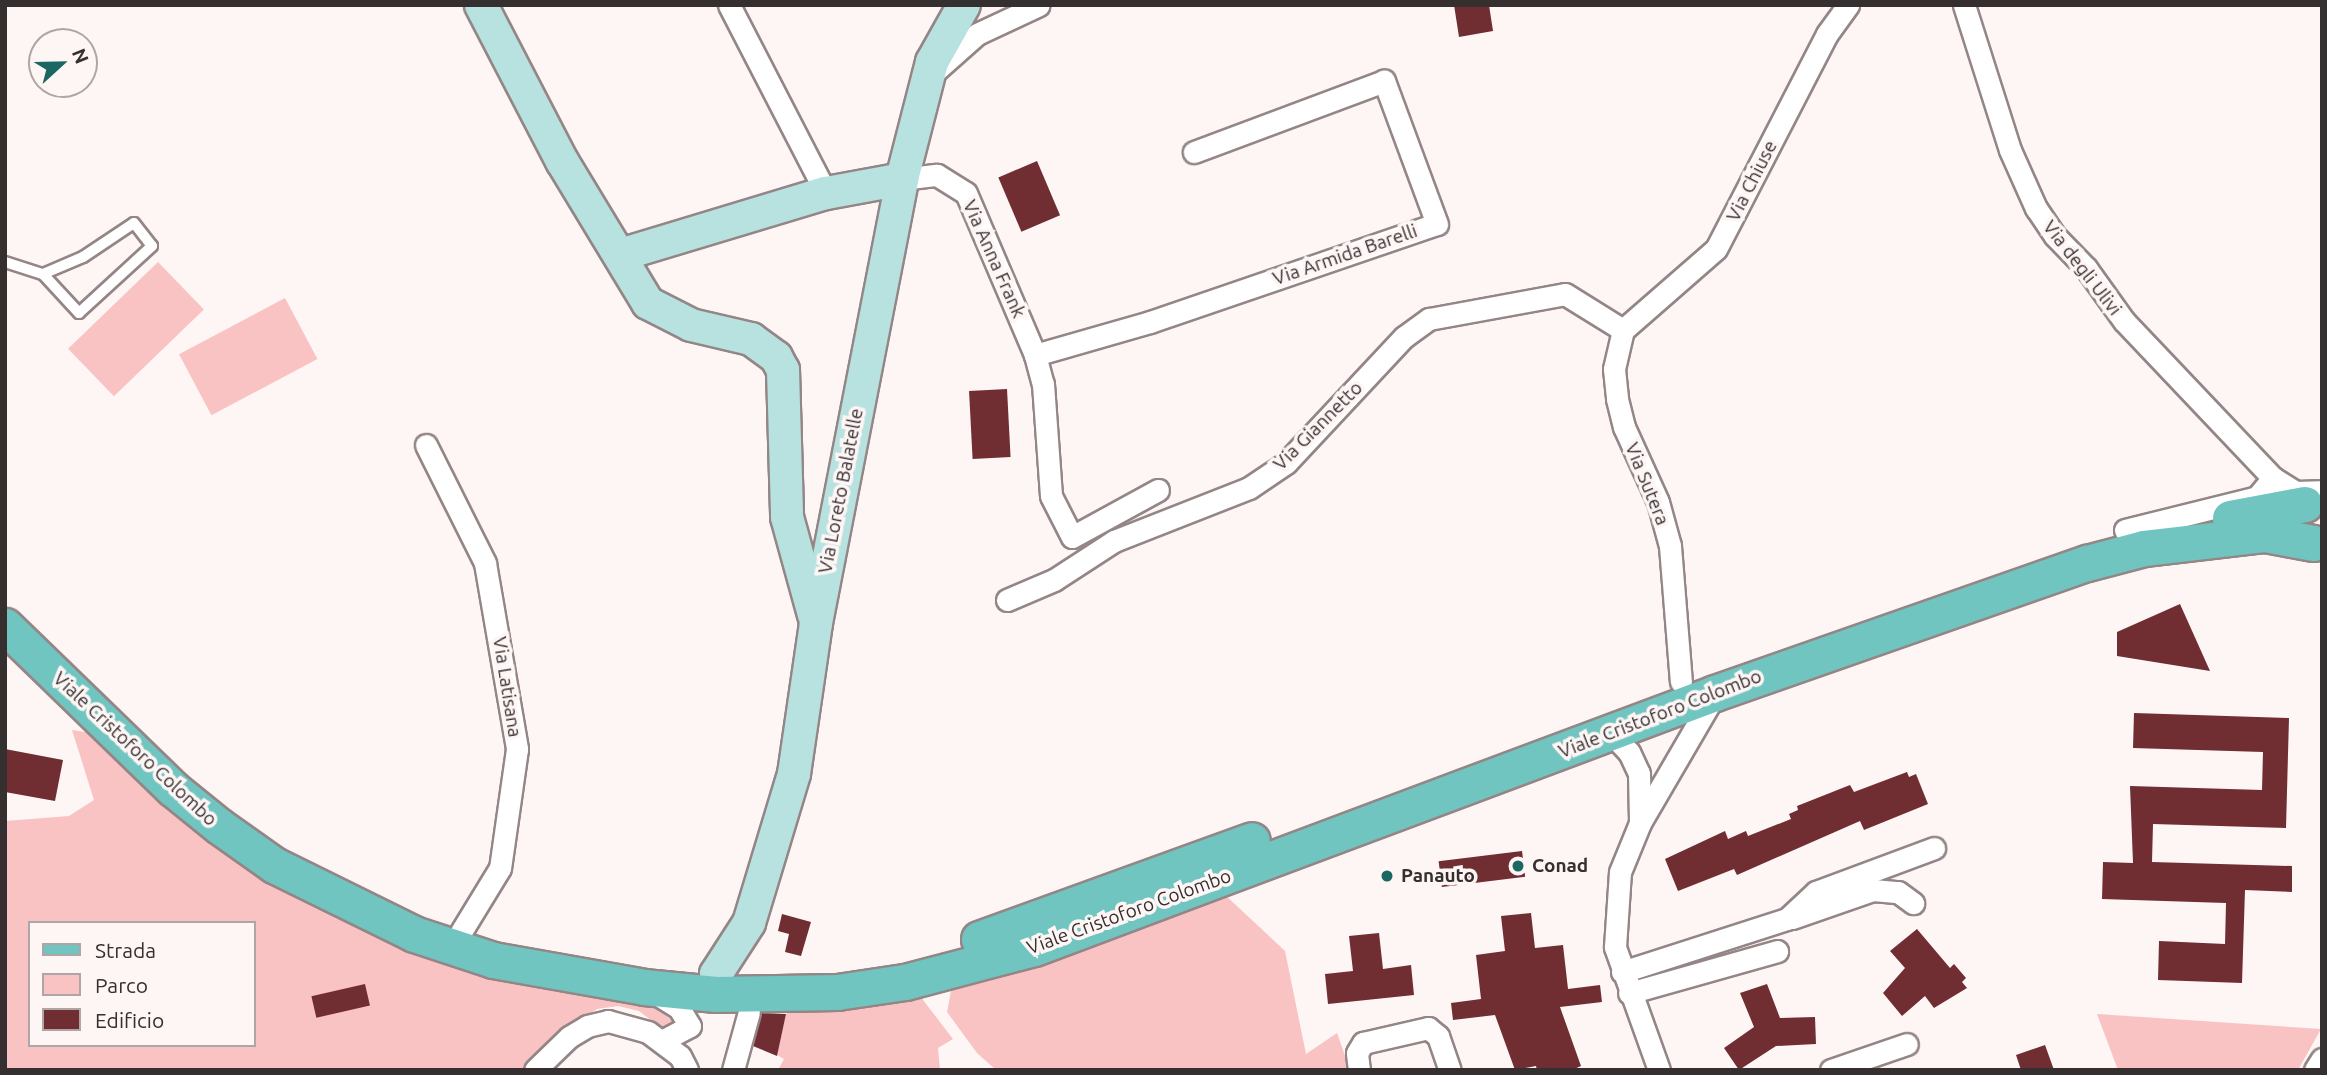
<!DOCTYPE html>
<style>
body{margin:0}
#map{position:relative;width:2327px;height:1075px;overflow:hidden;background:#fef5f5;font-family:Ubuntu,sans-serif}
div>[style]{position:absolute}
.green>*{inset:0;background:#f9c3c3;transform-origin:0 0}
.building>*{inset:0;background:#702d32;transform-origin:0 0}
.roads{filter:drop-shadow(2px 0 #948686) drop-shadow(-2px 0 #948686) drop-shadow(0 2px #948686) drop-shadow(0 -2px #948686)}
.lane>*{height:10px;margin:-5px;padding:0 5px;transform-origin:5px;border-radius:5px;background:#fff}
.street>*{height:21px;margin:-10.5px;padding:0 10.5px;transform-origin:10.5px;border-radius:10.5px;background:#fff}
.secondary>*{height:32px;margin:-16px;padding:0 16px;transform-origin:16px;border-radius:16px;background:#b7e2e0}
.primary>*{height:35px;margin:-17.5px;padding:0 17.5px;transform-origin:17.5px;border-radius:17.5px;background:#70c5c0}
.dots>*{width:19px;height:19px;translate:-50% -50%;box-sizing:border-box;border:4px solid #fef5f5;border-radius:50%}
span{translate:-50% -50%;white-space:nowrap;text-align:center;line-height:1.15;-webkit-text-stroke:7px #fef5f5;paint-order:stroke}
.street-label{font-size:19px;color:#352f2f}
.poi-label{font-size:19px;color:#352f2f;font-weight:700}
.left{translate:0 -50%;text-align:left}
.frame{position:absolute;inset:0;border:7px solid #352f2f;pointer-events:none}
.legend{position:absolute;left:28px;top:921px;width:228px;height:126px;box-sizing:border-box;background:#fef5f5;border:2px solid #aea6a6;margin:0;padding:9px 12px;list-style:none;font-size:21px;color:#352f2f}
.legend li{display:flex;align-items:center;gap:14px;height:35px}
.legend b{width:35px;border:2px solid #aea6a6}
.north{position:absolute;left:28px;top:28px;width:70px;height:70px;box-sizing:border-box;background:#fef5f5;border:2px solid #aea6a6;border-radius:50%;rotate:68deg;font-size:19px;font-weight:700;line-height:28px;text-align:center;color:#352f2f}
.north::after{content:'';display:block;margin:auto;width:24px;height:32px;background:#1b6762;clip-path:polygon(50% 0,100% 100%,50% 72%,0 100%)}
</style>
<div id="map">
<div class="green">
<div style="left:158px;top:262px;width:66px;height:125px;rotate:46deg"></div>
<div style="left:285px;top:298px;width:69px;height:120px;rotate:62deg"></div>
<div style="clip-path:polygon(evenodd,72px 730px,98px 734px,262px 870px,651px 1004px,674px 1022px,664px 1030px,639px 1011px,618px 1006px,597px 1009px,548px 1040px,525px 1070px,5px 1070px,5px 821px,69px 816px,94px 800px,72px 730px,30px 923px,254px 923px,254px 1045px,30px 1045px,30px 923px)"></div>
<div style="clip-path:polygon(1224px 894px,1285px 951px,1306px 1054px,1337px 1033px,1350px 1070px,996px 1070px,977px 1053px,947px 1012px,952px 986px)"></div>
<div style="clip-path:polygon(902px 992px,909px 999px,920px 996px,953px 1039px,938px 1048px,940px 1070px,778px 1070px,784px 1059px,777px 1055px,786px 1014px,801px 1005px)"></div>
<div style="clip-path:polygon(2097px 1014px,2321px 1029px,2298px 1070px,2118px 1070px)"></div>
</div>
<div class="building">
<div style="clip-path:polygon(1454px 5px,1489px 5px,1493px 31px,1459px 37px)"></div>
<div style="left:1037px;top:161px;width:59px;height:42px;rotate:67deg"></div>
<div style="left:1007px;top:389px;width:68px;height:38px;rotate:87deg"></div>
<div style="clip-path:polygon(2180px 604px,2210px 671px,2117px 656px,2117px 632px)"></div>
<div style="clip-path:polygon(2134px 713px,2289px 718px,2286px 828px,2153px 824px,2152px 862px,2292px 866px,2292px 892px,2245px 890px,2242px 983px,2158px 980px,2159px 941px,2225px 944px,2226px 903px,2102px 899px,2103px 862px,2133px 863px,2130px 786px,2262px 790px,2263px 752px,2133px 748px)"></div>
<div style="clip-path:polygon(5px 749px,63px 760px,55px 801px,5px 792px)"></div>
<div style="clip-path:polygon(1907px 772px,1909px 777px,1916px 774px,1928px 804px,1864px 830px,1860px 821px,1737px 875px,1734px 869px,1678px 891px,1665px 859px,1725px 831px,1728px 839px,1746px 831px,1748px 836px,1791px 819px,1789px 814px,1798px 810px,1797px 806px,1850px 785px,1854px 792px)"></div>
<div style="left:1522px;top:851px;width:26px;height:84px;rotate:83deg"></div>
<div style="clip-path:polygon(1531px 913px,1535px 948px,1563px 945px,1568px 989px,1600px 985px,1602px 1002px,1560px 1007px,1581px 1066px,1572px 1070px,1537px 1070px,1536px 1066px,1515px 1070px,1495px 1015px,1453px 1020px,1451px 1003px,1481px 999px,1476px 955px,1505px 951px,1501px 916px)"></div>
<div style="clip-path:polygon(782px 914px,811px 922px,801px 956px,785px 952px,789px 934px,778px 931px)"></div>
<div style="clip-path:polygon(1917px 929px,1950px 968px,1954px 964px,1966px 978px,1962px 982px,1967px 988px,1934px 1008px,1925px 996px,1902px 1016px,1883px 993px,1905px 968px,1890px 951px)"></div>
<div style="clip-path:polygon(1379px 933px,1383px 969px,1411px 965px,1414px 995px,1328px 1004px,1325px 974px,1353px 971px,1349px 936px)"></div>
<div style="left:365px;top:984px;width:22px;height:55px;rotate:77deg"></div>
<div style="clip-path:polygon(1767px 984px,1780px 1018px,1815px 1017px,1816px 1044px,1776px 1046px,1739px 1070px,1724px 1048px,1754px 1027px,1740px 993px)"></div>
<div style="clip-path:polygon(762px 1013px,786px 1014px,777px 1056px,753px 1046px)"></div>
<div style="clip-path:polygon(2045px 1045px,2054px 1070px,2021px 1070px,2016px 1055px)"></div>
</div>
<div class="roads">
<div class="lane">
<div style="left:5px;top:262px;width:40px;rotate:18deg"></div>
<div style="left:43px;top:274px;width:43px;rotate:-23deg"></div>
<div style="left:83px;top:257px;width:61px;rotate:-33.7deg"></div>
<div style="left:134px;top:223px;width:29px;rotate:52deg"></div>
<div style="left:152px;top:246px;width:99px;rotate:137.5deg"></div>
<div style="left:79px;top:313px;width:53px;rotate:-132.7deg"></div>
</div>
<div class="street">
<div style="left:729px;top:5px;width:212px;rotate:62.7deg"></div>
<div style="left:1964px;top:5px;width:152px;rotate:72.4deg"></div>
<div style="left:2010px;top:150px;width:64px;rotate:65.9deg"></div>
<div style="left:2036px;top:208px;width:34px;rotate:56deg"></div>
<div style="left:2055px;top:236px;width:45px;rotate:45.9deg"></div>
<div style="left:2086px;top:268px;width:65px;rotate:54.4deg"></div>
<div style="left:2124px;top:321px;width:216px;rotate:46.5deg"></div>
<div style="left:2273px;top:478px;width:26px;rotate:32deg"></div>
<div style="left:2295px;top:492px;width:25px;rotate:-2deg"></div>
<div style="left:932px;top:74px;width:60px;rotate:-41.6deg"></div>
<div style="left:977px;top:34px;width:68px;rotate:-25.1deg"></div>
<div style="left:902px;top:179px;width:35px;rotate:-7deg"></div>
<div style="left:937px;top:175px;width:34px;rotate:32deg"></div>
<div style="left:966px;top:193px;width:176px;rotate:66.9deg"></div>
<div style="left:1035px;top:355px;width:30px;rotate:75deg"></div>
<div style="left:1043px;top:384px;width:112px;rotate:85.9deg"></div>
<div style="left:1051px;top:496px;width:46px;rotate:62.9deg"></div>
<div style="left:1072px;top:537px;width:98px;rotate:-28.7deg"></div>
<div style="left:1623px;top:330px;width:123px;rotate:-41.1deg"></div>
<div style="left:1716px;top:249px;width:242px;rotate:-62.7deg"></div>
<div style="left:1827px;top:34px;width:36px;rotate:-54deg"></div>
<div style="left:1623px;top:330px;width:40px;rotate:103deg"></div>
<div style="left:1614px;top:369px;width:30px;rotate:84deg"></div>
<div style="left:1617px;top:399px;width:29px;rotate:76deg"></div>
<div style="left:1624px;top:427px;width:82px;rotate:65.6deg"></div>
<div style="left:1658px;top:502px;width:46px;rotate:74.7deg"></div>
<div style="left:1670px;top:546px;width:136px;rotate:85.4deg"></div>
<div style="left:1035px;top:355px;width:120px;rotate:-16deg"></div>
<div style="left:1150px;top:322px;width:303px;rotate:-18.9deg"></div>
<div style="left:1437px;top:224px;width:153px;rotate:-110.3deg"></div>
<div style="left:1384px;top:81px;width:203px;rotate:159.5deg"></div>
<div style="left:426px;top:445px;width:132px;rotate:63.4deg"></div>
<div style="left:485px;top:563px;width:189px;rotate:80.2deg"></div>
<div style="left:517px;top:749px;width:120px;rotate:98.1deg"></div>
<div style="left:500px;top:868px;width:75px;rotate:121.4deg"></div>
<div style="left:2125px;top:530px;width:136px;rotate:-14deg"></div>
<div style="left:2257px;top:497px;width:25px;rotate:-50deg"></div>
<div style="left:1007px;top:600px;width:51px;rotate:-23.1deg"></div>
<div style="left:1054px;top:580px;width:72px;rotate:-33deg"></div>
<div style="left:1114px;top:541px;width:145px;rotate:-21.4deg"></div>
<div style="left:1249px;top:488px;width:45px;rotate:-34deg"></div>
<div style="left:1286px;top:463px;width:173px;rotate:-46.9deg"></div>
<div style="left:1404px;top:337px;width:31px;rotate:-36deg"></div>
<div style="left:1429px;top:319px;width:138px;rotate:-10.4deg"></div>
<div style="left:1565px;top:294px;width:68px;rotate:31.8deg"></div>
<div style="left:1611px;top:733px;width:26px;rotate:47deg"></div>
<div style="left:1629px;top:752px;width:23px;rotate:65deg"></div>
<div style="left:1639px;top:773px;width:48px;rotate:88.8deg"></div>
<div style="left:1792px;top:918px;width:86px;rotate:-19.1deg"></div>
<div style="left:1873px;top:890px;width:25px;rotate:5deg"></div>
<div style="left:1898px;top:892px;width:19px;rotate:36deg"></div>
<div style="left:1622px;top:972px;width:173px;rotate:-17.8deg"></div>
<div style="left:1787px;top:919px;width:40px;rotate:-43deg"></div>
<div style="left:1816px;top:892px;width:126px;rotate:-20.4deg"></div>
<div style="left:655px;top:993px;width:28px;rotate:32deg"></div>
<div style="left:679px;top:1008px;width:21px;rotate:59deg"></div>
<div style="left:690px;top:1026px;width:32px;rotate:152deg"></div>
<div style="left:1629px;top:993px;width:154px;rotate:-15.8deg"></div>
<div style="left:535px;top:1070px;width:47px;rotate:-44.1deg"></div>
<div style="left:569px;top:1037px;width:21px;rotate:-31deg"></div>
<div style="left:587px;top:1026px;width:22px;rotate:-13deg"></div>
<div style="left:608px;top:1021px;width:41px;rotate:15.4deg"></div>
<div style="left:648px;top:1032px;width:40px;rotate:37deg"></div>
<div style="left:680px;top:1056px;width:16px;rotate:63deg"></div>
<div style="left:733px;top:1070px;width:60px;rotate:-74.6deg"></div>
<div style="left:1359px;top:1070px;width:17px;rotate:-97deg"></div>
<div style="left:1357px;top:1053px;width:12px;rotate:-59deg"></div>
<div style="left:1363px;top:1043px;width:67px;rotate:-13deg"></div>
<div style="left:1428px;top:1028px;width:13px;rotate:39deg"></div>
<div style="left:1438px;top:1036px;width:36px;rotate:71deg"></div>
<div style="left:1659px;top:1070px;width:131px;rotate:-109.7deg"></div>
<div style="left:1615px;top:947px;width:75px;rotate:-86.2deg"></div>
<div style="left:1620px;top:872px;width:53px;rotate:-67.8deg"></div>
<div style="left:1640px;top:823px;width:149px;rotate:-59.8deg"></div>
<div style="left:1831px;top:1070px;width:80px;rotate:-18.9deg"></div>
<div style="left:2315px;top:1070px;width:13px;rotate:-58deg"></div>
</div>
<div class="secondary">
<div style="left:481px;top:5px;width:176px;rotate:62.6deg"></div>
<div style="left:562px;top:161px;width:166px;rotate:58.8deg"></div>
<div style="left:648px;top:303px;width:48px;rotate:27.1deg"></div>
<div style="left:691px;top:325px;width:62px;rotate:13.1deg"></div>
<div style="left:751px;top:339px;width:31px;rotate:36deg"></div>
<div style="left:776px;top:357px;width:15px;rotate:62deg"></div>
<div style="left:783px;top:370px;width:147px;rotate:88.4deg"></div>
<div style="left:787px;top:517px;width:102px;rotate:74.6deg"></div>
<div style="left:620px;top:255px;width:215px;rotate:-16.8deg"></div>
<div style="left:826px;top:193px;width:77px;rotate:-10.4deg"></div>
<div style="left:716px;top:994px;width:20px;rotate:-90deg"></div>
<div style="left:716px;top:974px;width:61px;rotate:-57.1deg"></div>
<div style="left:749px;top:923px;width:156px;rotate:-73.2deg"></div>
<div style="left:794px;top:774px;width:153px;rotate:-81.7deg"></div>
<div style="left:816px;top:623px;width:452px;rotate:-79deg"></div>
<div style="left:902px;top:179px;width:121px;rotate:-75.6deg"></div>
<div style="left:932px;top:62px;width:65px;rotate:-60.7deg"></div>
</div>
<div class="primary">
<div style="left:2230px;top:518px;width:76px;rotate:-10.6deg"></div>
<div style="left:5px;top:626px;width:233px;rotate:44.1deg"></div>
<div style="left:172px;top:788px;width:60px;rotate:39deg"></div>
<div style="left:219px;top:826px;width:67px;rotate:35.3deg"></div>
<div style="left:274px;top:865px;width:156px;rotate:26.2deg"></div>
<div style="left:414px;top:934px;width:83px;rotate:18.2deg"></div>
<div style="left:493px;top:960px;width:153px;rotate:10.1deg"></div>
<div style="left:644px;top:987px;width:72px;rotate:5.6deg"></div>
<div style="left:716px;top:994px;width:121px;rotate:-0.9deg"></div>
<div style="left:837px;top:992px;width:69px;rotate:-8.4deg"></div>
<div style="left:905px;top:982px;width:133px;rotate:-14.8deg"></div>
<div style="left:1034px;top:948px;width:727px;rotate:-20.53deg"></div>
<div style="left:1715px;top:693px;width:394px;rotate:-19.3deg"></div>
<div style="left:2087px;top:563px;width:59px;rotate:-14.7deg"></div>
<div style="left:2144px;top:548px;width:122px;rotate:-6.6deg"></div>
<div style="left:2265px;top:534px;width:49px;rotate:10.6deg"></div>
<div style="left:979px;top:939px;width:290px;rotate:-19.9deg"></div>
</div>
</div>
<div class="dots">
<div style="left:1518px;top:866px;background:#1b6762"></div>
<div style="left:1387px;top:876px;background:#1b6762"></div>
</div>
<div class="street-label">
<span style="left:1752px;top:181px;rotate:-63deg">Via Chiuse</span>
<span style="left:1345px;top:255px;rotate:-19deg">Via Armida Barelli</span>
<span style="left:994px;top:259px;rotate:66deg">Via Anna Frank</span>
<span style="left:2082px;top:268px;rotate:52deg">Via degli Ulivi</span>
<span style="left:1318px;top:426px;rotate:-45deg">Via Giannetto</span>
<span style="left:1647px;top:484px;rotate:68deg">Via Sutera</span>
<span style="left:841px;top:491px;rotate:-79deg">Via Loreto Balatelle</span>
<span style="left:507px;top:687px;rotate:81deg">Via Latisana</span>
<span style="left:1660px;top:714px;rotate:-21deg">Viale Cristoforo Colombo</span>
<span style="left:135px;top:749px;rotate:43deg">Viale Cristoforo Colombo</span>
<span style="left:1129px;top:912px;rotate:-20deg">Viale Cristoforo Colombo</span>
</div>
<div class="poi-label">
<span class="left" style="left:1532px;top:866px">Conad</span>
<span class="left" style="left:1401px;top:876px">Panauto</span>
</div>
<div class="frame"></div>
<ul class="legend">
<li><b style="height:9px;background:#70c5c0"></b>Strada</li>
<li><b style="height:19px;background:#f9c3c3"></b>Parco</li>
<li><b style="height:19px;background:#702d32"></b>Edificio</li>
</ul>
<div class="north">N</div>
</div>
